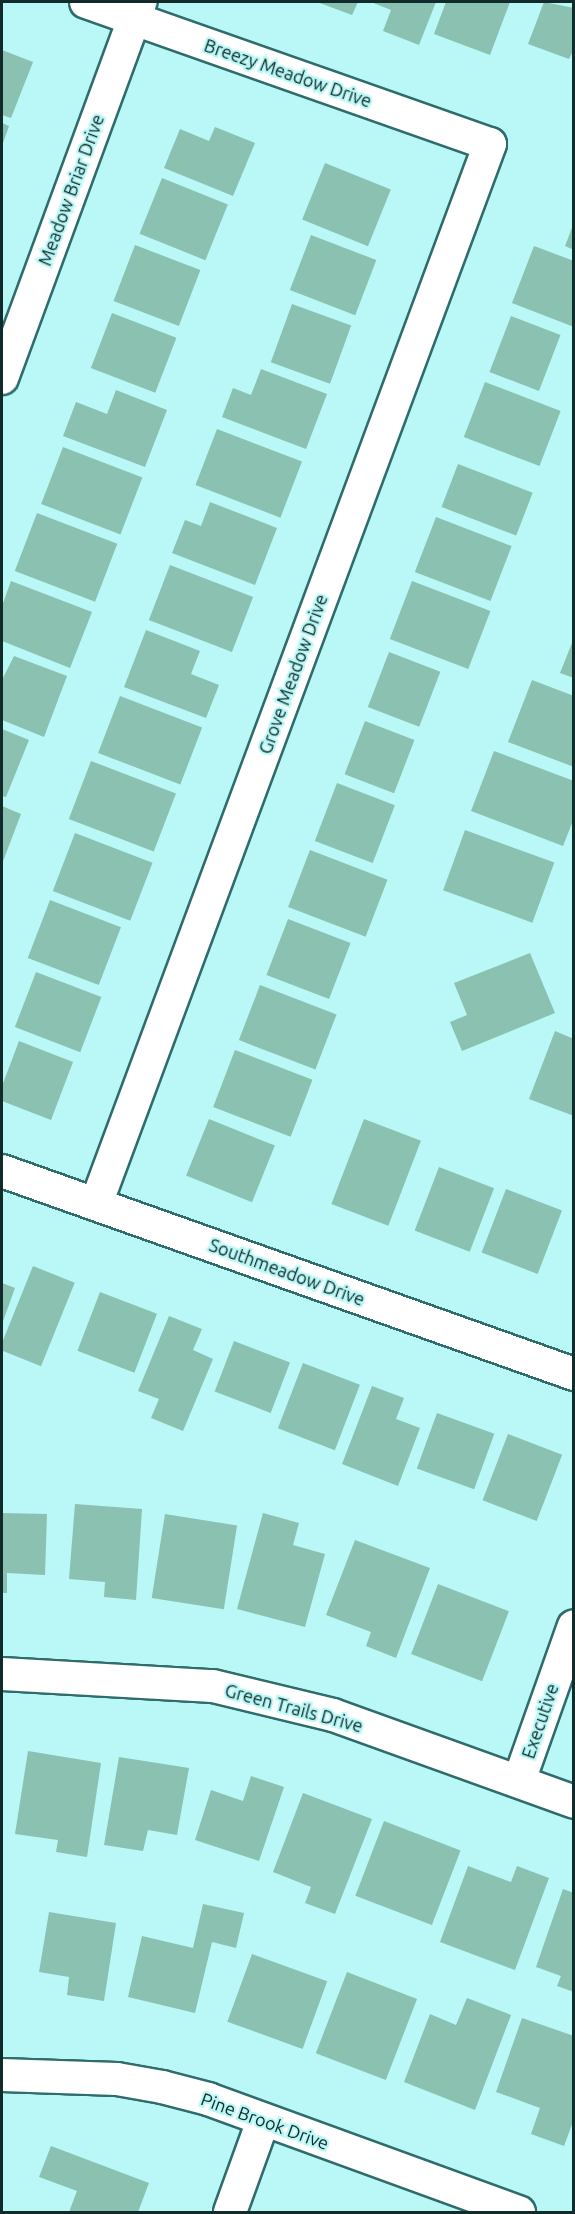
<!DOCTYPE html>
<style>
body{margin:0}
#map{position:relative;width:575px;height:2214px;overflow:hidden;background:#b9f8f6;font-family:Ubuntu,sans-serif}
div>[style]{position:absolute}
.building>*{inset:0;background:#8ac1b1;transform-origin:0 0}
.roads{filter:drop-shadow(2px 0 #2f6c6b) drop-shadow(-2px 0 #2f6c6b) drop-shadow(0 2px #2f6c6b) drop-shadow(0 -2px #2f6c6b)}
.minor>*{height:32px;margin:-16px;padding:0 16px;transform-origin:16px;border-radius:16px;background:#fff}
span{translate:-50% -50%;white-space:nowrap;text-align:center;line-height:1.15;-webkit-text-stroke:4.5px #b9f8f6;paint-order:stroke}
.street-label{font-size:18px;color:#112a2a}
.frame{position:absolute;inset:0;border:3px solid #112a2a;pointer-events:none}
</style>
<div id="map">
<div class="building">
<div style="clip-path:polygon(317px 2px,358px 2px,352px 15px)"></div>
<div style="clip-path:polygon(371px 2px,436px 2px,419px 45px,383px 31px,391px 10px)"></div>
<div style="clip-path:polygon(446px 2px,510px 2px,490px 55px,434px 34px)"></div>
<div style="clip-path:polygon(544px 2px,574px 8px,574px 49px,569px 59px,528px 44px)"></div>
<div style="clip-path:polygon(2px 50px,33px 62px,11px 118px,2px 115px)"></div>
<div style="clip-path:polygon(2px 123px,9px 126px,2px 146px)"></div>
<div style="clip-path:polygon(215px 127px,255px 143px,233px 196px,164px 168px,180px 129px,209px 141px)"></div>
<div style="left:325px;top:163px;width:71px;height:61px;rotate:22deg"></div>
<div style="left:162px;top:178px;width:71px;height:60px;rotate:22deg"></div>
<div style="clip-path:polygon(573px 225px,574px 225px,574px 250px,565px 246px)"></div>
<div style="left:311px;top:235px;width:70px;height:59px;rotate:21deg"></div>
<div style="left:135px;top:245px;width:70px;height:60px;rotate:21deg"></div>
<div style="clip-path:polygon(534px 246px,574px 261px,574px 327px,512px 303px)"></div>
<div style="left:292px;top:304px;width:63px;height:62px;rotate:20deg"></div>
<div style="left:112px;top:313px;width:69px;height:59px;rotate:21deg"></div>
<div style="left:511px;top:316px;width:53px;height:60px;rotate:21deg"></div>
<div style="clip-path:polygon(261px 369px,327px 394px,306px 449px,222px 417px,233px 388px,251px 395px)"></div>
<div style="left:485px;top:382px;width:81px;height:59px;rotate:21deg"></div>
<div style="clip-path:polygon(116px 390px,167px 410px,145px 467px,63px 436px,76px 402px,107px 414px)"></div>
<div style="left:217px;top:429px;width:91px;height:60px;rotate:21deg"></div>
<div style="left:63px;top:447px;width:85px;height:61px;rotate:21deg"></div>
<div style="left:458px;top:464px;width:80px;height:46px;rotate:21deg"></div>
<div style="clip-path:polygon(210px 502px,277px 528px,255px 585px,172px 553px,185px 520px,201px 526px)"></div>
<div style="left:37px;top:513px;width:86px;height:62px;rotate:21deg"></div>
<div style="left:436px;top:517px;width:81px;height:59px;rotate:21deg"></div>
<div style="left:170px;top:565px;width:89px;height:59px;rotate:21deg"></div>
<div style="clip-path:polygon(11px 581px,92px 612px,70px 668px,2px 641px,2px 606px)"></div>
<div style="left:412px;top:581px;width:84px;height:62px;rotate:21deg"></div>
<div style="clip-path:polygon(146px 630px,200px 651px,191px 674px,219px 685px,206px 718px,124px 687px)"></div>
<div style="clip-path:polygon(574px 638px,574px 678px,560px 673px)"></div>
<div style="left:389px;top:652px;width:55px;height:59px;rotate:21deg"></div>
<div style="clip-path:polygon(14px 656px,67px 676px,44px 737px,2px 720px,2px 680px)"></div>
<div style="clip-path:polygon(532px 680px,574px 696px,574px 767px,508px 742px)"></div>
<div style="left:120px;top:696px;width:88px;height:61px;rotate:21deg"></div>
<div style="left:365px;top:721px;width:53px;height:57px;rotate:21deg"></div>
<div style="clip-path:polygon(2px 729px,29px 740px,6px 797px,2px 796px)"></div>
<div style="clip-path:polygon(494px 751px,574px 781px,574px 818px,563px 846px,471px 811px)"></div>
<div style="left:91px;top:761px;width:91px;height:62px;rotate:21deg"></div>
<div style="left:337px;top:783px;width:62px;height:62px;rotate:21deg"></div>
<div style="clip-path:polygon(2px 806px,21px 814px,2px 864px)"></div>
<div style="left:465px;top:830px;width:95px;height:64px;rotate:20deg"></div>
<div style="left:75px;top:833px;width:83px;height:62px;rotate:21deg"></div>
<div style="left:310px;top:850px;width:83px;height:61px;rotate:21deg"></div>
<div style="left:50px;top:900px;width:76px;height:62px;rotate:21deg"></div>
<div style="left:288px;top:919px;width:67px;height:60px;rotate:21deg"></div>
<div style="clip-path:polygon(530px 953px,555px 1013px,462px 1051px,450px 1022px,467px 1015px,454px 983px)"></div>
<div style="left:36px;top:972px;width:70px;height:59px;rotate:21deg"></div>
<div style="left:260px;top:985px;width:82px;height:59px;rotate:21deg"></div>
<div style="clip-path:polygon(555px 1031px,574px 1039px,574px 1116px,529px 1099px)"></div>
<div style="clip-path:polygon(19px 1041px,73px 1062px,51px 1120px,2px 1101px,2px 1086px)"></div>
<div style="left:235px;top:1050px;width:83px;height:61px;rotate:21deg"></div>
<div style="left:209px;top:1119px;width:71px;height:61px;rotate:22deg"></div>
<div style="left:364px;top:1119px;width:61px;height:91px;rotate:21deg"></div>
<div style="left:439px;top:1167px;width:59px;height:68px;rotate:21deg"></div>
<div style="left:506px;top:1189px;width:60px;height:68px;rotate:21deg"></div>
<div style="left:33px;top:1266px;width:45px;height:90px;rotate:22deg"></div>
<div style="clip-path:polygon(2px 1283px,15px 1288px,2px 1324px)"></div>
<div style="left:100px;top:1292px;width:61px;height:63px;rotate:21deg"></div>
<div style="clip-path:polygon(169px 1316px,202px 1329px,193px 1350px,213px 1359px,183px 1431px,151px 1418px,159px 1399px,138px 1391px)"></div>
<div style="left:234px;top:1341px;width:60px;height:54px;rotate:21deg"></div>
<div style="left:303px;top:1363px;width:61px;height:70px;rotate:21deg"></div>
<div style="clip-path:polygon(372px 1386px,404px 1398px,396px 1419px,420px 1428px,398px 1486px,342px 1464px)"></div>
<div style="left:437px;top:1413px;width:61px;height:59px;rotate:20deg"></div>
<div style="left:508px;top:1434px;width:58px;height:71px;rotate:21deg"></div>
<div style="clip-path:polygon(75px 1504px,142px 1509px,136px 1600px,104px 1597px,105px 1582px,69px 1579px)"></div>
<div style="clip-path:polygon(2px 1513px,47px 1514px,45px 1575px,7px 1573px,7px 1593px,2px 1593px)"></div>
<div style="clip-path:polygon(263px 1513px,299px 1523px,293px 1545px,325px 1554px,305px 1627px,237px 1609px)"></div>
<div style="left:165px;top:1514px;width:73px;height:85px;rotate:9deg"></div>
<div style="clip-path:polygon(355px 1540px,430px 1568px,396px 1658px,366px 1646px,371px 1632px,326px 1615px)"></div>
<div style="left:438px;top:1584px;width:76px;height:75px;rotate:21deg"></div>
<div style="clip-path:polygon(28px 1751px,101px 1763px,87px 1857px,56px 1852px,58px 1840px,15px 1834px)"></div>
<div style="clip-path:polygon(119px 1757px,189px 1768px,177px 1835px,148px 1830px,143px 1851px,104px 1845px)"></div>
<div style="clip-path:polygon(251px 1776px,284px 1787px,259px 1861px,195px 1840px,211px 1790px,243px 1801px)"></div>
<div style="clip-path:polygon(303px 1793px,372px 1819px,335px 1914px,305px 1903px,311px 1887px,273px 1872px)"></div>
<div style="left:384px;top:1821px;width:82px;height:80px;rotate:21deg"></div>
<div style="clip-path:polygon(468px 1866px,511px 1882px,517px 1866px,549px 1878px,515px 1970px,440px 1942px)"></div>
<div style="clip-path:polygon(563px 1889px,574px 1893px,574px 1992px,557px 1986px,561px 1976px,536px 1967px)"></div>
<div style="clip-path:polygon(203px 1904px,244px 1913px,236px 1948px,212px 1942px,195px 2013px,128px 1997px,142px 1936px,193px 1948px)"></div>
<div style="clip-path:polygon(49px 1912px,116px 1923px,104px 2001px,67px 1995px,69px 1977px,39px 1972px)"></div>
<div style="left:252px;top:1954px;width:80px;height:72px;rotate:20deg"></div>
<div style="left:347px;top:1972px;width:75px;height:87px;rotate:21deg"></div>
<div style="clip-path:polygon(467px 1998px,511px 2015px,475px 2110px,404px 2082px,430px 2014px,456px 2025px)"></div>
<div style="clip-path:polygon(522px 2018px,574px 2036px,574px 2119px,564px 2146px,531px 2134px,540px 2108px,496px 2092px)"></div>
<div style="clip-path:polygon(51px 2146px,149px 2183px,138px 2212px,69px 2212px,77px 2191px,39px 2177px)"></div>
</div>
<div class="roads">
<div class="minor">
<div style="left:86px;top:2px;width:428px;rotate:19.4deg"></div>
<div style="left:490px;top:144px;width:1131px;rotate:110.39deg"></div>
<div style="left:2px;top:378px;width:401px;rotate:-69.8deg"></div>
<div style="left:2px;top:1171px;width:607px;rotate:19.54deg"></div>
<div style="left:2px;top:1674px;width:211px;rotate:3.3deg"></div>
<div style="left:213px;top:1686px;width:123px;rotate:13.6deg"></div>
<div style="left:333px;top:1715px;width:256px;rotate:19.8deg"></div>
<div style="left:519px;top:1781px;width:164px;rotate:-70.5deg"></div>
<div style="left:2px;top:2075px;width:115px;rotate:2deg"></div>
<div style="left:117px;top:2079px;width:46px;rotate:10.1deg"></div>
<div style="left:162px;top:2087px;width:48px;rotate:14.6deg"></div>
<div style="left:208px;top:2099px;width:331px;rotate:20deg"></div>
<div style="left:230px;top:2212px;width:97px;rotate:-70.1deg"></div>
</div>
</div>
<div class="street-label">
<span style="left:288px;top:73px;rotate:19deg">Breezy Meadow Drive</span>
<span style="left:71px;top:190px;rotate:-70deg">Meadow Briar Drive</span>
<span style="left:293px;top:674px;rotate:-70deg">Grove Meadow Drive</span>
<span style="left:287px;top:1272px;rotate:20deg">Southmeadow Drive</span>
<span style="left:294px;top:1708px;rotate:15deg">Green Trails Drive</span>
<span style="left:540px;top:1721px;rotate:-71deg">Executive</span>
<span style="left:265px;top:2121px;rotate:20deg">Pine Brook Drive</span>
</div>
<div class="frame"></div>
</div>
